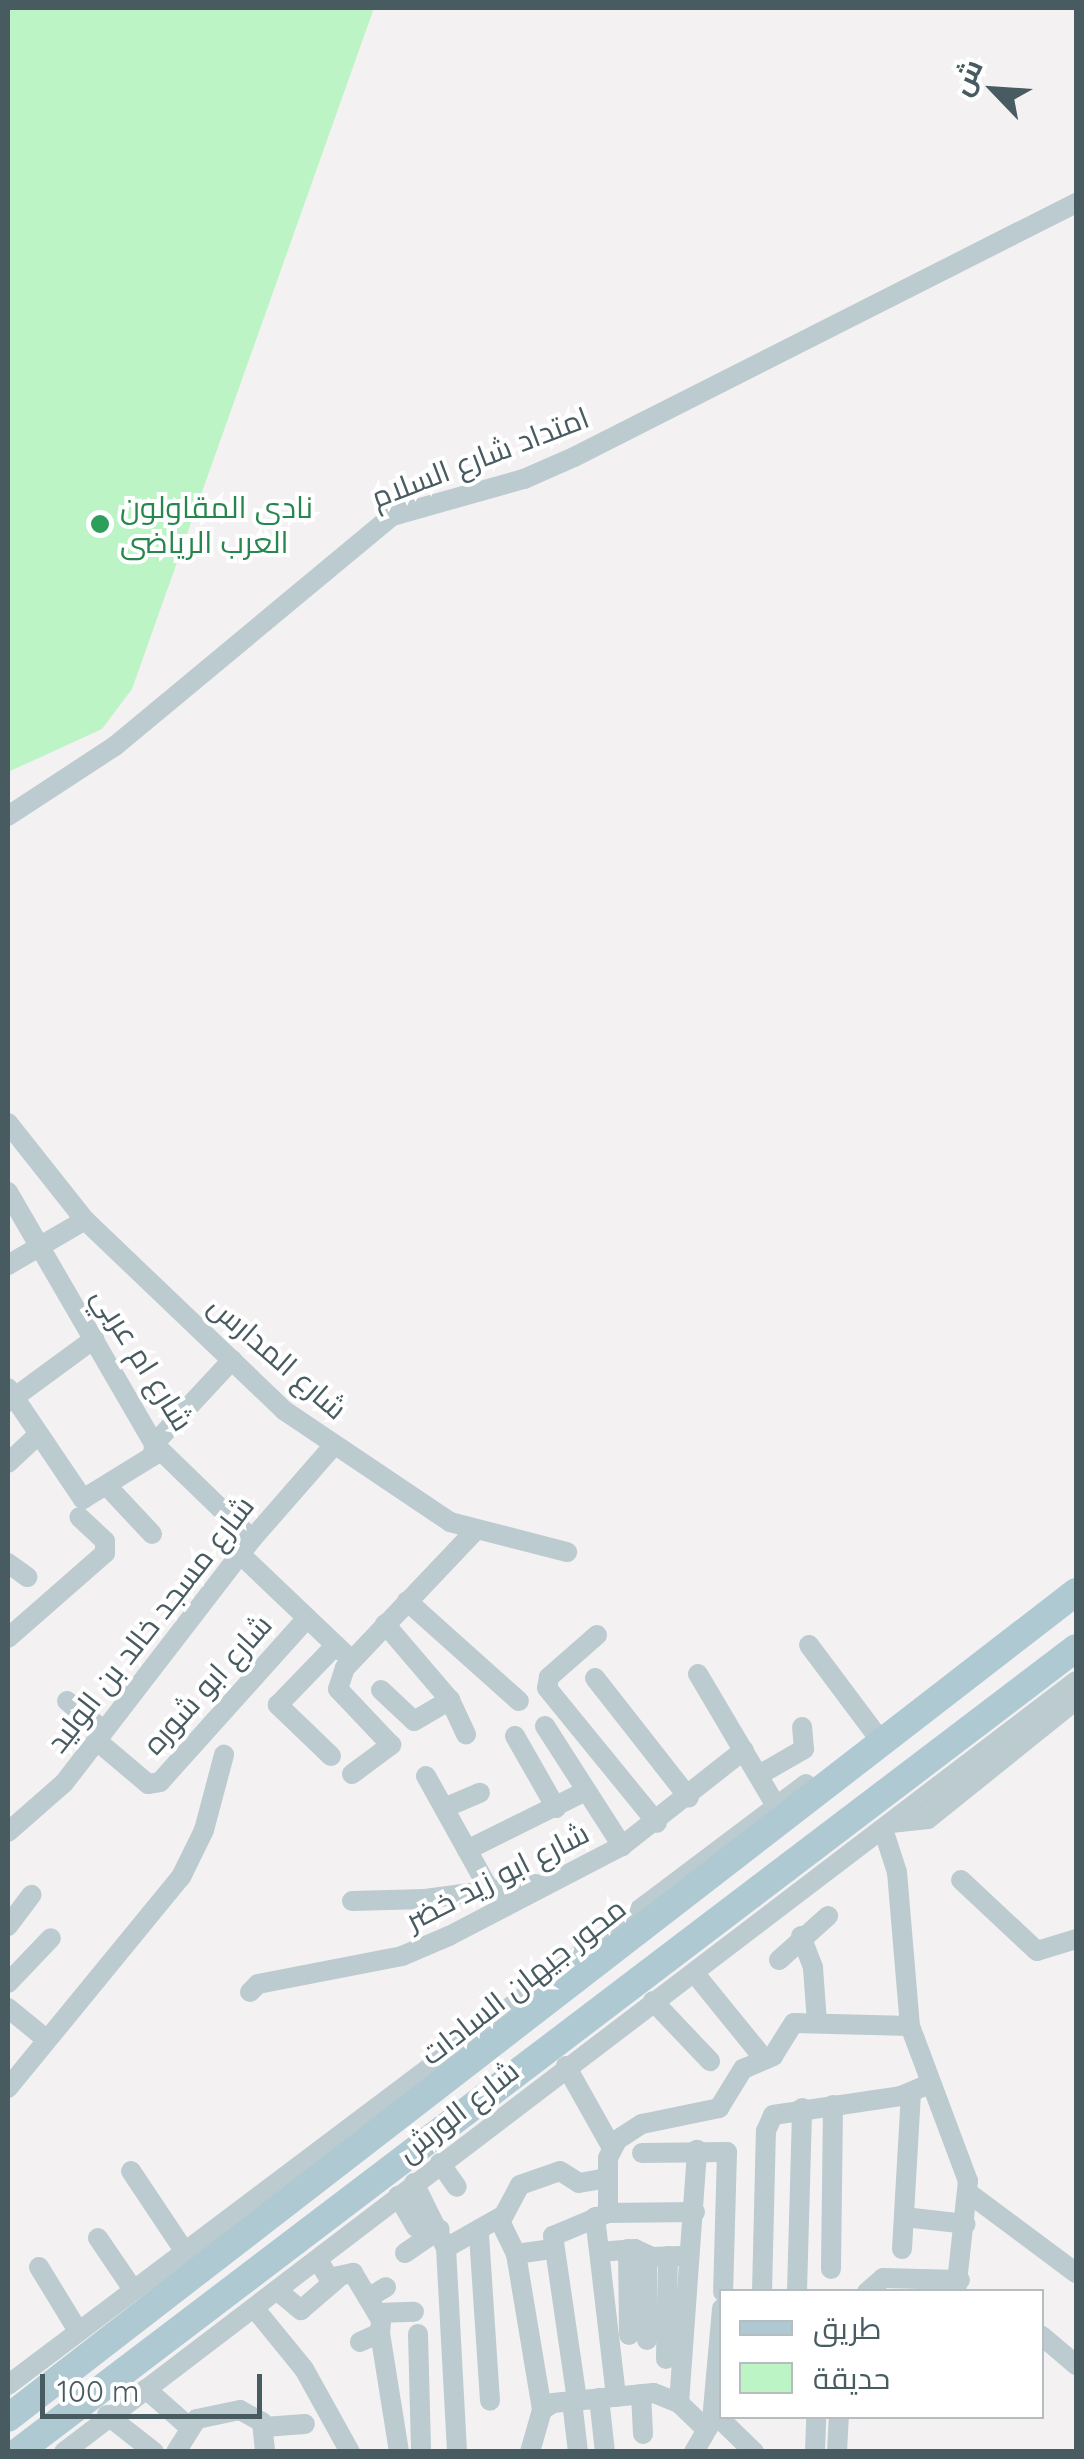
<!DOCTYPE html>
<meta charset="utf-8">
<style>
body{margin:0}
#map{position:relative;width:1084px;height:2459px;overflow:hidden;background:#f4f1f2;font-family:Quicksand,Cairo,sans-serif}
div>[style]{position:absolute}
.green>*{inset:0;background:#bdf4c6}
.minor>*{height:20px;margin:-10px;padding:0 10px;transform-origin:10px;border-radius:10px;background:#bbcbcf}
.major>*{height:28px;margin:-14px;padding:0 14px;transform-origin:14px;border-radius:14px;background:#afc9d2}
.dots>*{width:28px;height:28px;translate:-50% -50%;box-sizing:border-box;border:5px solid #fff;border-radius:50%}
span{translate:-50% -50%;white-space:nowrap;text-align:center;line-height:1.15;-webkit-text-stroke:8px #fff;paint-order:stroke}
.street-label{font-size:30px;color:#475b61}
.leisure-label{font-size:30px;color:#27864d}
.left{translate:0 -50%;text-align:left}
.frame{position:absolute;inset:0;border:10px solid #475b61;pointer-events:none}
.legend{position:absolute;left:719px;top:2289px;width:325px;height:130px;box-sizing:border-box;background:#fff;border:2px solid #b5bdc0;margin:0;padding:12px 18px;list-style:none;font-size:30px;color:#475b61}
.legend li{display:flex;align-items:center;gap:20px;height:50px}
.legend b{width:50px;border:2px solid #b5bdc0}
.north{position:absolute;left:944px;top:40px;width:100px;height:100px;-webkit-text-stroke:8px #fff;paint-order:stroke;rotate:295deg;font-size:28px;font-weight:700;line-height:40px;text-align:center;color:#475b61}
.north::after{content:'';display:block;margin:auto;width:35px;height:45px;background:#475b61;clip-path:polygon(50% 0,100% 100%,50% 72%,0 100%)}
.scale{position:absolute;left:40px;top:2374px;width:222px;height:45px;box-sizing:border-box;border:5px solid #475b61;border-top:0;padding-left:12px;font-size:30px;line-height:35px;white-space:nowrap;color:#475b61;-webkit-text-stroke:8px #fff;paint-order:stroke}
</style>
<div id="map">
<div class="green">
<div style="clip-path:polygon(8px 8px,374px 8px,132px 689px,102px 729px,8px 772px)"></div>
</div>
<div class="minor">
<div style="left:8px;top:816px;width:128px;rotate:-33.2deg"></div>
<div style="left:115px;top:746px;width:360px;rotate:-39.7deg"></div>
<div style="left:392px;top:516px;width:137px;rotate:-15.7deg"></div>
<div style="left:524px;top:479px;width:55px;rotate:-23.7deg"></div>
<div style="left:574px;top:457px;width:563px;rotate:-26.84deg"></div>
<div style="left:8px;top:1123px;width:124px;rotate:51.6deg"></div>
<div style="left:85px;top:1220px;width:277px;rotate:43.7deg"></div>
<div style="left:285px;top:1411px;width:199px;rotate:33.9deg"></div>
<div style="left:450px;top:1522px;width:121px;rotate:14.4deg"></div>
<div style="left:8px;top:1192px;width:291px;rotate:59.9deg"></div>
<div style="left:154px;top:1444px;width:136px;rotate:44.1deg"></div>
<div style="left:8px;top:1265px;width:89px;rotate:-30.3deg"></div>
<div style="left:8px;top:1388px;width:134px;rotate:56deg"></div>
<div style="left:83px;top:1499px;width:82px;rotate:-31.6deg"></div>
<div style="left:153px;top:1456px;width:12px;rotate:-85deg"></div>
<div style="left:154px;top:1444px;width:115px;rotate:-47.1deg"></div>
<div style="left:8px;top:1402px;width:107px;rotate:-36.2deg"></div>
<div style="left:8px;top:1463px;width:42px;rotate:-43.1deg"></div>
<div style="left:109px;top:1488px;width:63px;rotate:46.9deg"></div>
<div style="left:240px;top:1554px;width:144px;rotate:43.6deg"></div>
<div style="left:8px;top:1563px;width:24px;rotate:36deg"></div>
<div style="left:407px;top:1601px;width:150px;rotate:41.8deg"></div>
<div style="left:385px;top:1624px;width:100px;rotate:49.5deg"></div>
<div style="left:450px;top:1700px;width:38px;rotate:65deg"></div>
<div style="left:597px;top:1635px;width:64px;rotate:138.8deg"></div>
<div style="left:549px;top:1677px;width:11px;rotate:100deg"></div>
<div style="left:547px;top:1688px;width:174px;rotate:50.8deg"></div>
<div style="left:8px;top:1638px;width:129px;rotate:-41.2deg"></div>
<div style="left:105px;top:1553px;width:12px;rotate:-90deg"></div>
<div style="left:105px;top:1541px;width:35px;rotate:-137deg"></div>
<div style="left:809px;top:1645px;width:109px;rotate:53.2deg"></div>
<div style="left:698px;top:1674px;width:153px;rotate:59.4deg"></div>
<div style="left:595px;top:1678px;width:152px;rotate:51.9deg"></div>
<div style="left:381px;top:1690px;width:45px;rotate:43.2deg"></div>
<div style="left:414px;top:1721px;width:42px;rotate:-30.3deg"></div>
<div style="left:67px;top:1701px;width:46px;rotate:38.9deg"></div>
<div style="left:545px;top:1726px;width:143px;rotate:57.3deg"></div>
<div style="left:515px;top:1736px;width:83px;rotate:60.3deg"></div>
<div style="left:96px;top:1740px;width:68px;rotate:40.2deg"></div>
<div style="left:148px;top:1784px;width:12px;rotate:-9deg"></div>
<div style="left:160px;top:1782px;width:220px;rotate:-48.1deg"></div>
<div style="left:331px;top:1756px;width:74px;rotate:-136.1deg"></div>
<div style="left:278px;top:1705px;width:83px;rotate:-46deg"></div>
<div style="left:352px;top:1774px;width:49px;rotate:-36.6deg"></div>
<div style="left:391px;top:1745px;width:77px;rotate:-133.4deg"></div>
<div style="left:338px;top:1689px;width:22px;rotate:-72deg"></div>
<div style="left:345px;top:1668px;width:189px;rotate:-46.5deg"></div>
<div style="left:759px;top:1775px;width:52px;rotate:-30deg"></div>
<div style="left:804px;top:1749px;width:22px;rotate:-95deg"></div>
<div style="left:426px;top:1776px;width:132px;rotate:60.9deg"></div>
<div style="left:444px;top:1808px;width:39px;rotate:-23deg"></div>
<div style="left:891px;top:1823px;width:37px;rotate:-6deg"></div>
<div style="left:928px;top:1819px;width:190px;rotate:-38.8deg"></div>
<div style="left:883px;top:1829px;width:45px;rotate:72deg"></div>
<div style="left:897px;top:1872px;width:155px;rotate:85.2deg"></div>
<div style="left:910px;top:2026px;width:165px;rotate:69.5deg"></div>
<div style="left:968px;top:2181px;width:112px;rotate:96.2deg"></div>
<div style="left:8px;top:1832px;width:74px;rotate:-41.2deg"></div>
<div style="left:64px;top:1783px;width:308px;rotate:-52.4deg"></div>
<div style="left:252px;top:1539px;width:125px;rotate:-48.9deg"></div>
<div style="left:467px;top:1850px;width:133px;rotate:-26.4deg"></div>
<div style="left:961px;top:1880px;width:104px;rotate:43.1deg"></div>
<div style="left:1037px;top:1951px;width:41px;rotate:-17.1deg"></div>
<div style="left:352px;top:1901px;width:73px;rotate:-1.6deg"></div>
<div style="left:425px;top:1899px;width:112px;rotate:-7.7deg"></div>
<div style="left:8px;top:1926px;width:39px;rotate:-53deg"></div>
<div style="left:801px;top:1936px;width:34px;rotate:69deg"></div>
<div style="left:813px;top:1968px;width:54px;rotate:85.8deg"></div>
<div style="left:779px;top:1960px;width:66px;rotate:-41.9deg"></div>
<div style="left:696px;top:1975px;width:109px;rotate:50.9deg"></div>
<div style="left:8px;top:1983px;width:62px;rotate:-46.3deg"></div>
<div style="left:250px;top:1992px;width:11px;rotate:-45deg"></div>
<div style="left:258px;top:1984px;width:147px;rotate:-11deg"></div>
<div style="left:402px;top:1956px;width:51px;rotate:-23.1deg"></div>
<div style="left:449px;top:1936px;width:195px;rotate:-27.5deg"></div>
<div style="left:622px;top:1846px;width:155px;rotate:-38.2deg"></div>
<div style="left:653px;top:2001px;width:83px;rotate:46.5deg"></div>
<div style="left:8px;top:2008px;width:49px;rotate:39.2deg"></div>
<div style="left:566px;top:2066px;width:94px;rotate:60.7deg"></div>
<div style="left:8px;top:2088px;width:273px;rotate:-50.7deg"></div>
<div style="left:181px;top:1877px;width:52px;rotate:-63.9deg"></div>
<div style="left:204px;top:1830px;width:78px;rotate:-75.1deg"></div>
<div style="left:642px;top:2153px;width:85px;rotate:-0.7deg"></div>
<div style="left:727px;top:2152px;width:140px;rotate:91.6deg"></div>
<div style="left:440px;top:2163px;width:29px;rotate:55deg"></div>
<div style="left:131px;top:2171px;width:94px;rotate:56.3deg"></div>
<div style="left:414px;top:2183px;width:72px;rotate:63.8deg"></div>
<div style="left:446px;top:2248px;width:204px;rotate:86.9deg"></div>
<div style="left:970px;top:2194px;width:132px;rotate:36.7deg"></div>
<div style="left:398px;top:2196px;width:36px;rotate:60deg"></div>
<div style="left:608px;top:2213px;width:55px;rotate:-90deg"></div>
<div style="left:608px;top:2158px;width:20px;rotate:-63deg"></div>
<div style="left:617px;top:2140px;width:30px;rotate:-33deg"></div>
<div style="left:642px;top:2124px;width:79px;rotate:-11.7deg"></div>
<div style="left:719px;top:2108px;width:46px;rotate:-58.4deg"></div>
<div style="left:743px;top:2069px;width:33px;rotate:-23deg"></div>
<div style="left:773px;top:2056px;width:39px;rotate:-58deg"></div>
<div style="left:794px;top:2023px;width:116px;rotate:1.5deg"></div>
<div style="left:595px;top:2217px;width:181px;rotate:83.3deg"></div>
<div style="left:904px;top:2217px;width:62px;rotate:6.4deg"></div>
<div style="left:499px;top:2219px;width:39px;rotate:64deg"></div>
<div style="left:516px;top:2254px;width:35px;rotate:-8deg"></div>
<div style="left:479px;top:2235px;width:166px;rotate:86.2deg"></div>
<div style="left:98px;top:2238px;width:60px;rotate:55.8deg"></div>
<div style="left:446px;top:2248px;width:67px;rotate:-29.6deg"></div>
<div style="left:504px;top:2215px;width:34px;rotate:-62deg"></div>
<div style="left:520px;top:2185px;width:42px;rotate:-19.3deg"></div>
<div style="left:560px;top:2171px;width:22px;rotate:32deg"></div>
<div style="left:579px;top:2183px;width:28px;rotate:-10deg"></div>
<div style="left:628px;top:2249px;width:86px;rotate:89.3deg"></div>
<div style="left:902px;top:2249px;width:156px;rotate:-86.7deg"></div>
<div style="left:600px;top:2252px;width:35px;rotate:-5deg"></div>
<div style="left:635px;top:2249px;width:19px;rotate:25deg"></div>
<div style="left:652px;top:2257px;width:28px;rotate:-2deg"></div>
<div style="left:405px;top:2253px;width:42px;rotate:-34.4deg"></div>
<div style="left:516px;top:2254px;width:158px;rotate:80.5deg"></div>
<div style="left:318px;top:2260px;width:21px;rotate:59deg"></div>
<div style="left:329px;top:2278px;width:25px;rotate:-12deg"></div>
<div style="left:353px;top:2273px;width:55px;rotate:59.2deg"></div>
<div style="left:381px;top:2320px;width:13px;rotate:94deg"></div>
<div style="left:380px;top:2333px;width:22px;rotate:156deg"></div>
<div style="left:39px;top:2267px;width:75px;rotate:58.6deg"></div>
<div style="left:831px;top:2269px;width:164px;rotate:-89.3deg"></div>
<div style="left:278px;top:2291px;width:30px;rotate:40deg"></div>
<div style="left:301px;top:2310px;width:48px;rotate:-40.7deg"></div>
<div style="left:762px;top:2292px;width:161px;rotate:-88.6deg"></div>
<div style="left:766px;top:2131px;width:17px;rotate:-66deg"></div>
<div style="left:773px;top:2115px;width:129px;rotate:-8.4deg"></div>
<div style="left:901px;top:2096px;width:30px;rotate:-23deg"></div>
<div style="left:797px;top:2292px;width:184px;rotate:-88.4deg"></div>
<div style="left:867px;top:2292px;width:21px;rotate:-41deg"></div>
<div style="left:883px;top:2278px;width:77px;rotate:1.5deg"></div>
<div style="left:368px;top:2298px;width:21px;rotate:-31deg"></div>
<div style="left:255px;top:2309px;width:77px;rotate:50.8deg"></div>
<div style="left:304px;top:2369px;width:95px;rotate:61deg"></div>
<div style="left:377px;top:2313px;width:37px;rotate:-2deg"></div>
<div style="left:380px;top:2333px;width:121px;rotate:80.9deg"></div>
<div style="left:418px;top:2334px;width:118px;rotate:88.5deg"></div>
<div style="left:1042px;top:2336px;width:45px;rotate:40.5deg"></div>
<div style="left:647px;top:2340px;width:84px;rotate:-90deg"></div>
<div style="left:666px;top:2359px;width:103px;rotate:-88.9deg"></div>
<div style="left:8px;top:2385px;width:999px;rotate:-36.98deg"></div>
<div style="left:146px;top:2389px;width:57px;rotate:41.5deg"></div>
<div style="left:641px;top:2394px;width:40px;rotate:87.1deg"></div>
<div style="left:599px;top:2398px;width:54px;rotate:83.7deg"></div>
<div style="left:577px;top:2400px;width:166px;rotate:-98.3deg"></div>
<div style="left:553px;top:2236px;width:60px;rotate:-22.7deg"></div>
<div style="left:608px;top:2213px;width:87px;rotate:-0.7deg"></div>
<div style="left:572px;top:2401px;width:51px;rotate:83.3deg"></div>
<div style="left:679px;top:2403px;width:254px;rotate:-85.9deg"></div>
<div style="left:107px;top:2415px;width:60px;rotate:38.2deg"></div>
<div style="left:717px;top:2416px;width:52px;rotate:44.2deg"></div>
<div style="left:712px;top:2421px;width:113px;rotate:-84.9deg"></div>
<div style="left:264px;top:2427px;width:41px;rotate:-4.2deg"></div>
<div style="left:64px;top:2452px;width:1272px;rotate:-37.3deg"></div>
<div style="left:176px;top:2452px;width:39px;rotate:-58deg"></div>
<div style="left:197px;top:2419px;width:44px;rotate:-11.8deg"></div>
<div style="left:240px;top:2410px;width:25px;rotate:29deg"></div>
<div style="left:262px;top:2422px;width:30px;rotate:84deg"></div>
<div style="left:530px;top:2452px;width:44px;rotate:-74.1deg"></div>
<div style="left:542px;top:2410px;width:13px;rotate:-32deg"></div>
<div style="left:553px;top:2403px;width:101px;rotate:-5.7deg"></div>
<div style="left:654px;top:2393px;width:27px;rotate:22deg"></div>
<div style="left:679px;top:2403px;width:36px;rotate:44deg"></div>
<div style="left:694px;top:2452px;width:38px;rotate:-60deg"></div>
<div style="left:815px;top:2452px;width:36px;rotate:-88deg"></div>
<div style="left:837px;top:2452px;width:36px;rotate:-87deg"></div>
</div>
<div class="major">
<div style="left:8px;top:2418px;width:1350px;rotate:-37.72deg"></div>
<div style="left:18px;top:2452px;width:1329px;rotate:-37.23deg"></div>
</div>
<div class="dots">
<div style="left:100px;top:524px;background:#2e9e5b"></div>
</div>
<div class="street-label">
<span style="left:480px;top:457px;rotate:-21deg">امتداد شارع السلام</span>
<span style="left:278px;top:1357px;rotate:41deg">شارع المدارس</span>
<span style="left:143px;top:1359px;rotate:58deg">شارع ام عربي</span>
<span style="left:150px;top:1624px;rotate:-52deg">شارع مسجد خالد بن الوليد</span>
<span style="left:207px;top:1684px;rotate:-48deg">شارع ابو شوره</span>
<span style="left:497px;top:1876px;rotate:-27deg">شارع ابو زيد خضر</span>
<span style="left:523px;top:1981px;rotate:-38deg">محور جيهان السادات</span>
<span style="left:458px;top:2111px;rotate:-38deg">شارع الورش</span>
</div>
<div class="leisure-label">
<span class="left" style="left:120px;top:524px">نادى المقاولون<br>العرب الرياضى</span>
</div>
<div class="frame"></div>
<ul class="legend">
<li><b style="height:12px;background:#afc9d2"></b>طريق</li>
<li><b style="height:28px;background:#bdf4c6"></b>حديقة</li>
</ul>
<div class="north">ش</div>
<div class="scale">100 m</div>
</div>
